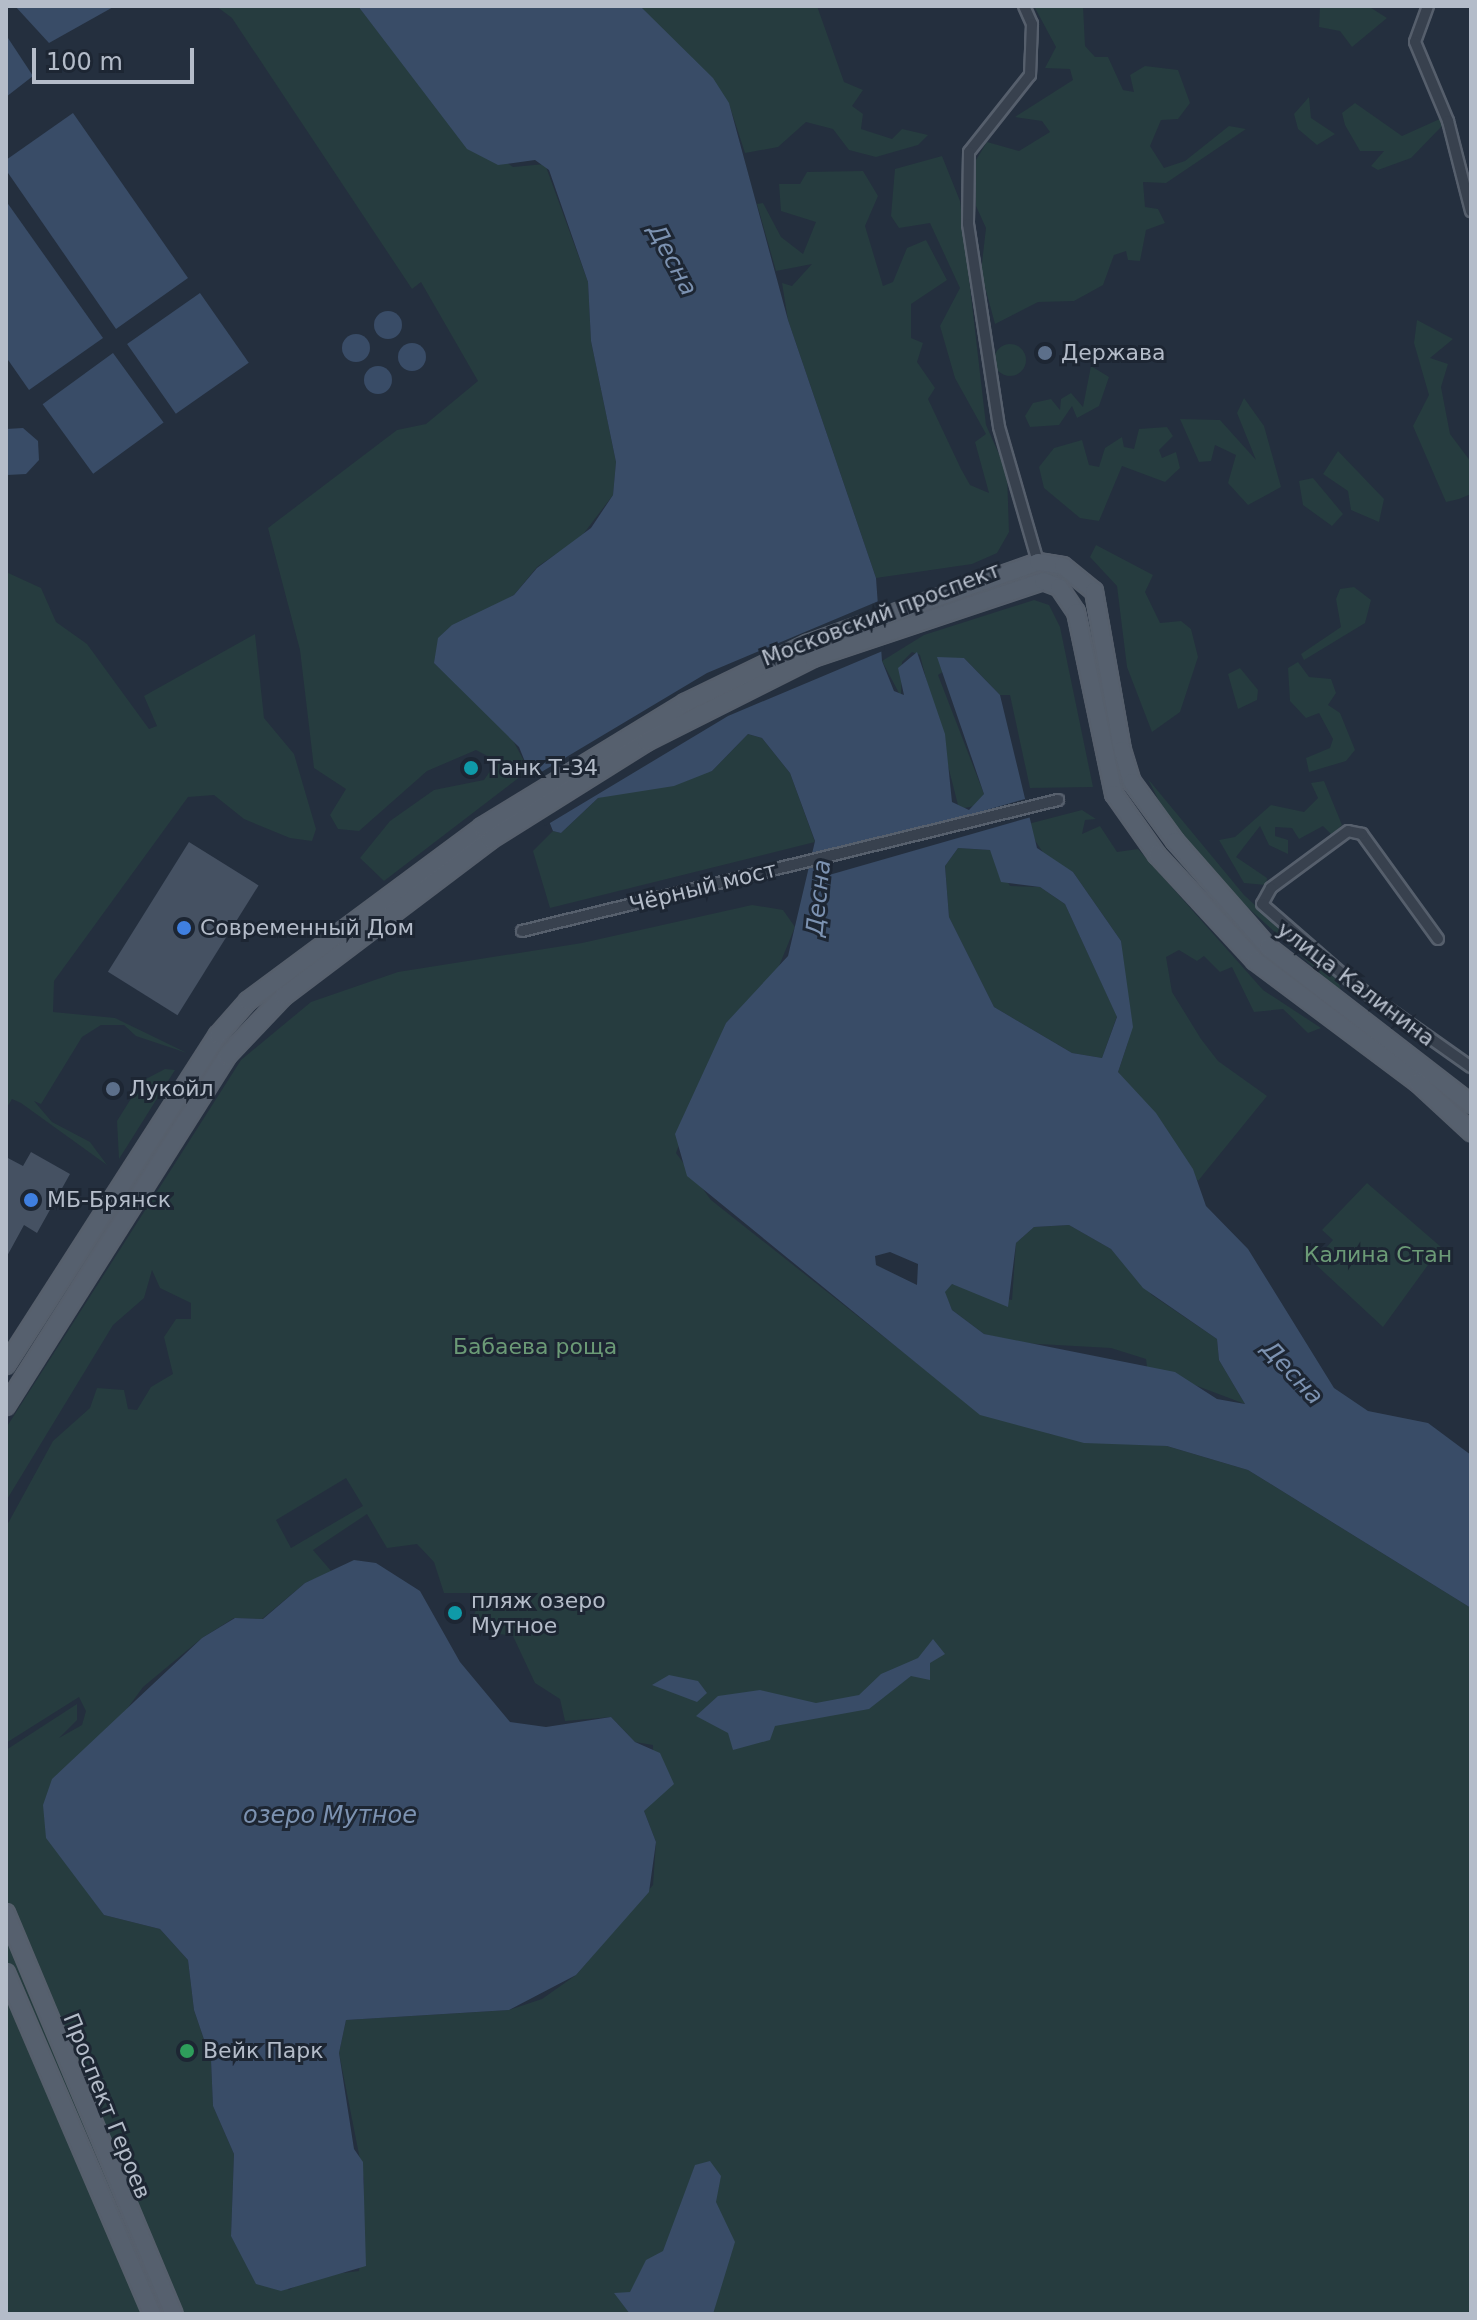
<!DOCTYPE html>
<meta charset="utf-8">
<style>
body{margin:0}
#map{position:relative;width:1477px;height:2320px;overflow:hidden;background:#242f3e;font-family:"DejaVu Sans",sans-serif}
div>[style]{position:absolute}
.green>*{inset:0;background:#263c3f}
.round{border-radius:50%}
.water>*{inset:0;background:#394c67;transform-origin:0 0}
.pier>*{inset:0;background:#242f3e;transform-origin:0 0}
.building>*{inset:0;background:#455162;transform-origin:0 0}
.roads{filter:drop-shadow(2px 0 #565f6c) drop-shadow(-2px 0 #565f6c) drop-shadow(0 2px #565f6c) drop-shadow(0 -2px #565f6c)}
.minor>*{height:10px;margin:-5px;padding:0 5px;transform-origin:5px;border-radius:5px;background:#38414e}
.primary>*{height:16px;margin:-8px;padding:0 8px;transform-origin:8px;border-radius:8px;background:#56606e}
.dots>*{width:22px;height:22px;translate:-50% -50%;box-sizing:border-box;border:4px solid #1d2633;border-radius:50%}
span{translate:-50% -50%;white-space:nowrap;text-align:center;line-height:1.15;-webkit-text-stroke:6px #1d2633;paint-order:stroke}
.poi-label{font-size:22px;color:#b4bcc9}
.left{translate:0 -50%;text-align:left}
.street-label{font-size:22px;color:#b4bcc9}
.park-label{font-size:22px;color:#6b9a76}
.water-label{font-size:24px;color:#7c92b1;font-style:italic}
.frame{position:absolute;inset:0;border:8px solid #b4bcc9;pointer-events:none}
.scale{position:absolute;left:32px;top:48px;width:162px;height:36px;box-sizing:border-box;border:4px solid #b4bcc9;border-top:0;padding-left:10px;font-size:24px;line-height:28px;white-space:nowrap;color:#b4bcc9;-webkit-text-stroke:6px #1d2633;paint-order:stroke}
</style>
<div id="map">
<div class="green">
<div style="clip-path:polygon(216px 6px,358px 6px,449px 122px,513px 167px,545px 164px,588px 282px,591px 341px,616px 462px,613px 495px,581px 537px,537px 567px,514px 595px,479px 614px,434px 663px,510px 735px,529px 770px,384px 881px,360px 858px,390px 821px,434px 790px,484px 780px,497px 761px,476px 750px,427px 771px,359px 831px,338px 829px,330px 815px,346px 789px,314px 768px,300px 650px,268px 528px,397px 430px,426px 424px,478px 381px,421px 282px,412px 289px,232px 18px)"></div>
<div style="clip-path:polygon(640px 6px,817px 6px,844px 82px,863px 90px,852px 106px,863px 114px,861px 129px,892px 139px,902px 129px,928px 135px,918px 145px,876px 157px,849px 150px,833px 129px,806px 122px,778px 147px,745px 153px,729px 104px)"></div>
<div style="clip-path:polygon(1034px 6px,1083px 6px,1085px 46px,1095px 57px,1108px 57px,1123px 90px,1134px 92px,1130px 75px,1145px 66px,1178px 70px,1190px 103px,1178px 119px,1161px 120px,1150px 146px,1164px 168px,1185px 161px,1229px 126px,1246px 129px,1166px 183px,1143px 182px,1145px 207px,1158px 209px,1165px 223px,1146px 230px,1140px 261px,1128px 260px,1126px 251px,1114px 255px,1103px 285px,1074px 301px,1038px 302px,995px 324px,981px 272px,986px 228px,976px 206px,976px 160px,987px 142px,1019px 151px,1050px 132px,1042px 121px,1015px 117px,1073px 80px,1070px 69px,1045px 68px,1056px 47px)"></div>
<div style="clip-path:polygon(1320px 6px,1368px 6px,1387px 18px,1352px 47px,1340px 31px,1319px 27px)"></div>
<div style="clip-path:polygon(1309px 97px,1311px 118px,1335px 134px,1317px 145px,1298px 129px,1294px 114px)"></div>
<div style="clip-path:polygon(1355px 103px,1402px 136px,1442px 118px,1443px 125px,1411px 158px,1378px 170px,1371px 166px,1384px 151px,1360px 151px,1345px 125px,1342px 113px)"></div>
<div style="clip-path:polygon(942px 156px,960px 201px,986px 425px,1007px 472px,1009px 532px,997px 553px,972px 564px,876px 578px,788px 320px,782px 283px,792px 286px,812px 264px,776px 271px,757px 204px,763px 203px,781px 237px,803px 254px,816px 222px,781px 211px,779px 184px,800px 184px,807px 172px,863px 171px,878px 196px,865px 226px,883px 286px,893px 282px,907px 248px,926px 240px,947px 280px,911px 304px,911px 338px,923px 343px,917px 362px,935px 388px,928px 399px,961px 469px,970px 485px,989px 493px,975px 442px,986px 434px,955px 378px,940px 326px,960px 288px,930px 223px,899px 228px,891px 216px,895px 169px)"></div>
<div style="clip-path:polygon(1417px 320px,1453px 339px,1430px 358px,1448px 364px,1441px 387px,1450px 434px,1471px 462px,1471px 494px,1459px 499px,1446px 502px,1413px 426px,1429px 395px,1414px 343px)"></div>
<div class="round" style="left:994px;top:344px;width:32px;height:32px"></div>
<div style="clip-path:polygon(1091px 366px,1109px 377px,1099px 406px,1077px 418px,1072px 406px,1059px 425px,1030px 427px,1025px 416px,1033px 403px,1051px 399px,1060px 410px,1061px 399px,1071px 393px,1083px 407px)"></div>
<div style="clip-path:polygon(1244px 398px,1264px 426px,1281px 487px,1248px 505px,1228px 483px,1236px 455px,1215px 445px,1211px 461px,1199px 462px,1180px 419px,1220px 420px,1256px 460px,1237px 413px)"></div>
<div style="clip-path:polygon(1167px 427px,1173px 436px,1159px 450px,1162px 458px,1176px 452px,1180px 468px,1165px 482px,1122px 466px,1099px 521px,1080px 518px,1044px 488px,1039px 467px,1054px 448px,1082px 440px,1089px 465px,1099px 467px,1105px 448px,1122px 437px,1124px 447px,1134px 449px,1139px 429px)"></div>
<div style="clip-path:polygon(1338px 451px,1384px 499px,1379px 522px,1351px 510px,1348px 491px,1323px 474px)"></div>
<div style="clip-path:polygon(1313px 478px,1343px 514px,1332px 526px,1303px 505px,1299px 481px)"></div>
<div style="clip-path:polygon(1096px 545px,1153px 575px,1145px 592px,1160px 623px,1181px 621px,1191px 629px,1198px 657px,1180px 712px,1152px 732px,1127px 667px,1117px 586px,1090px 557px)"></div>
<div style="clip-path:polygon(6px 572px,41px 588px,56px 622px,87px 644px,149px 729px,157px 726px,144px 696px,255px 634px,264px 718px,294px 754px,316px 829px,312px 841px,290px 838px,244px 819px,214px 795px,188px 797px,54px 981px,53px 1012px,115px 1018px,187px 1053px,136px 1036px,124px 1025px,101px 1025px,82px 1037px,41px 1104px,34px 1101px,52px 1122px,90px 1142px,107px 1165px,21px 1103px,12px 1099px,6px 1109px)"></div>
<div style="clip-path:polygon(1354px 587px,1371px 600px,1365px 623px,1304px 660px,1301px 654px,1341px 627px,1336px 599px,1340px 589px)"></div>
<div style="clip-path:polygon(1034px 600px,1049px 605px,1060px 627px,1093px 787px,1030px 788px,1010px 695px,1000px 695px,964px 658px,938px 675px,984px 794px,980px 805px,959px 809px,920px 655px,912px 652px,902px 662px,901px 697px,882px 661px,924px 635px)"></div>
<div style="clip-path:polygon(1298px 662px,1309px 677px,1331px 679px,1336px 693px,1328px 705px,1340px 713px,1355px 750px,1346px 761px,1309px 772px,1306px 758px,1330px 748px,1333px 739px,1319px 713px,1306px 718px,1290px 701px,1288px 668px)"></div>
<div style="clip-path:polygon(1240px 668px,1258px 690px,1257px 700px,1238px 709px,1228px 674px)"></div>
<div style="clip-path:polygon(748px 734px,762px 738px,790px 773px,815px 842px,550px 908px,533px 851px,553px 831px,561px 833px,598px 798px,712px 771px)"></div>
<div style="clip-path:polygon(1148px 779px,1244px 895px,1339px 982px,1341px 992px,1225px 887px,1168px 819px)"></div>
<div style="clip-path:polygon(1324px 781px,1342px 825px,1332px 835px,1323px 826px,1299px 839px,1292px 828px,1275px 827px,1275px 836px,1288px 840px,1288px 854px,1269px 845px,1260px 826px,1236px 857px,1267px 878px,1266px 885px,1244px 883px,1219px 840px,1235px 837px,1271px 805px,1304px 812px,1318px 798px,1311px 783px)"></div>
<div style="clip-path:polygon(1082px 810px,1096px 819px,1085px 820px,1082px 834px,1100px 826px,1117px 852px,1138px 849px,1263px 990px,1321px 1028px,1308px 1033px,1283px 1009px,1254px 1012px,1232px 967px,1220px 972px,1204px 956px,1197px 961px,1179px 950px,1166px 957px,1172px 992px,1201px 1039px,1218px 1061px,1267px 1096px,1198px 1181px,1118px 1072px,1128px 1042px,1121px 941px,1073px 872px,1046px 857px,1030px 833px,1028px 824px)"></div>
<div style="clip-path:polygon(1159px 845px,1262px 951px,1440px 1089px,1262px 958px)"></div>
<div style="clip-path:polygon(958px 848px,990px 850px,1010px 886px,1040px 887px,1065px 904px,1117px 1016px,1102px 1058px,1072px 1053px,994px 1007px,949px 917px,945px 866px)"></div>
<div style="clip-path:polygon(evenodd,752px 905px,783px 910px,795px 927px,777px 971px,726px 1023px,676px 1153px,711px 1200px,941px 1382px,1050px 1434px,1167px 1446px,1248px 1470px,1471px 1608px,1471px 2314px,6px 2314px,6px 1750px,77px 1704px,77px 1720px,59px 1738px,82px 1725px,86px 1711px,79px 1697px,6px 1743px,6px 1527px,53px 1441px,90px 1408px,97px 1388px,124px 1390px,128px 1409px,137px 1410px,151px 1387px,173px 1374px,164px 1337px,176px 1319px,191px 1319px,191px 1303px,160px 1288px,152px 1270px,144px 1298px,113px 1325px,6px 1501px,6px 1428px,241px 1060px,311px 1002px,398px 972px,582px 943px,752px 905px,346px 1478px,363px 1506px,291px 1548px,276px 1520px,346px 1478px,752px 905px,367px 1514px,387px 1548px,417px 1544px,434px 1562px,444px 1593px,475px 1593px,479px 1604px,471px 1621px,478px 1631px,513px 1636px,535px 1683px,560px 1699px,565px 1721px,611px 1717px,635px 1742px,653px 1745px,654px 1799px,644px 1811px,656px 1842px,653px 1885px,576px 1975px,542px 1999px,509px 2010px,346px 2020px,339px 2053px,364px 2180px,359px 2271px,310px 2277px,289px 2290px,231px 2236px,234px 2154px,213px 2106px,211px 2060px,194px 2010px,188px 1960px,160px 1929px,104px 1915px,68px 1863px,127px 1709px,143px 1687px,202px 1638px,234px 1618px,262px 1619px,305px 1583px,332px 1572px,313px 1550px,367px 1514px)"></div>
<div style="clip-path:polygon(165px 1069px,175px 1070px,119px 1159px,117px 1121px,142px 1081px)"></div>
<div style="clip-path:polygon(1367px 1183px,1441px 1247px,1383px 1327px,1313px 1262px,1333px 1240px,1322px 1230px)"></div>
<div style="clip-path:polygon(1069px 1225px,1111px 1249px,1152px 1295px,1217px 1339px,1219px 1360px,1245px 1404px,1147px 1367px,1146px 1359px,1111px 1348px,1021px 1343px,984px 1334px,952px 1310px,944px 1292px,952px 1284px,1012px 1300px,1016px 1243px,1034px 1227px)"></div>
</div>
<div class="water">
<div style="clip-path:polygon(15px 6px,115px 6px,49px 43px)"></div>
<div style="clip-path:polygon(evenodd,358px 6px,640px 6px,713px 78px,729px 103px,788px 320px,876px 578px,882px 661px,894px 691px,904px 695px,898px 668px,917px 652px,945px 734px,952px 802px,969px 810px,984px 794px,937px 657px,964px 658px,1000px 695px,1037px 848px,1073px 872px,1121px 941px,1133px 1027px,1118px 1072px,1156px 1113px,1193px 1169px,1206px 1206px,1248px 1249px,1334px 1388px,1368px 1411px,1428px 1423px,1471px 1455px,1471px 1608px,1248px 1470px,1167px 1446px,1084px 1443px,980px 1415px,687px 1176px,675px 1134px,726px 1023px,788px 956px,815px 841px,790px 773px,762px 738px,748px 734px,712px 771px,674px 786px,598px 798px,561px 833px,553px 831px,519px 747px,434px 663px,438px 638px,452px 625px,514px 595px,537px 568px,591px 528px,613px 495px,616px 462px,591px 341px,588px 282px,549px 170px,535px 160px,498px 165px,467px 149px,358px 6px,958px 848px,990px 850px,1001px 882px,1040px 887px,1065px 904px,1117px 1017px,1102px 1058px,1072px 1053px,994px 1007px,949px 917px,945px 866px,958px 848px,358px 6px,1069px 1225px,1111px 1249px,1143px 1288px,1217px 1339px,1219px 1360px,1245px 1404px,1217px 1399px,1175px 1372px,984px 1334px,952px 1310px,945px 1292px,952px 1284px,1008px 1307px,1016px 1243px,1034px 1227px,1069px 1225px,358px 6px,890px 1252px,918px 1264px,917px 1285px,876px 1265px,875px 1256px,890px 1252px)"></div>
<div style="clip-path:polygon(6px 35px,33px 76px,6px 97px)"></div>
<div style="clip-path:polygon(73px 113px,188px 278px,116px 329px,6px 170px,6px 160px)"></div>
<div style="clip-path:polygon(6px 201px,103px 338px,29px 390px,6px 357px)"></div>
<div style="left:200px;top:293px;width:85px;height:89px;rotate:55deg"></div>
<div class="round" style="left:374px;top:311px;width:28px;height:28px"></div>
<div class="round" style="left:342px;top:334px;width:28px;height:28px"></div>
<div class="round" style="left:398px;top:343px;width:28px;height:28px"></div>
<div style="left:113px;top:353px;width:86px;height:87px;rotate:54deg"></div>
<div class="round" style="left:364px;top:366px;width:28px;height:28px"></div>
<div style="clip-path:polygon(23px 428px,38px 441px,39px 460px,26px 474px,7px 475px,6px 429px)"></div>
<div style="clip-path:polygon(354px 1560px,376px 1563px,420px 1591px,460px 1662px,510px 1722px,546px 1727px,611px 1717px,635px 1742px,660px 1753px,674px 1784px,644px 1811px,656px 1842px,649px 1892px,576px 1975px,509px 2010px,346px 2020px,339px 2053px,354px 2149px,363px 2162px,366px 2266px,281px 2291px,256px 2284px,231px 2236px,234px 2154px,213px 2106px,211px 2060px,194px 2010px,188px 1960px,160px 1929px,104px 1915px,46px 1838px,43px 1805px,52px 1779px,202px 1638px,235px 1618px,263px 1619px,305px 1583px)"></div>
<div style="clip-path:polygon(933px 1639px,945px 1654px,930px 1663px,930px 1680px,911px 1676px,869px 1709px,775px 1726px,770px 1740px,733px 1750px,728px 1733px,696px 1716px,718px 1696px,760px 1690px,816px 1703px,859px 1695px,881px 1674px,918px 1658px)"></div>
<div style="clip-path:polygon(669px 1675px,698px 1681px,707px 1693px,697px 1702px,652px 1685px)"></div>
<div style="clip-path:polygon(710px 2161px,721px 2176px,716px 2202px,735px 2242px,713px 2314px,630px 2314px,614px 2293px,630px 2292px,646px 2260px,663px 2251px,695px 2165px)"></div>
</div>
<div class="pier">
<div style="clip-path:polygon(881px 600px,885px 650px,728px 716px,545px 826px,528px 780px,707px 673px)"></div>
<div style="left:1025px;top:799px;width:19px;height:222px;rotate:74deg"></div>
</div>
<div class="building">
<div style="left:189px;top:842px;width:82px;height:153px;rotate:32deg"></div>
<div style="clip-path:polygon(31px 1152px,70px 1174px,37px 1233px,24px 1225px,6px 1258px,6px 1157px,23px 1166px)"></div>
</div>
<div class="roads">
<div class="minor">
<div style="left:1024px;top:6px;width:20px;rotate:66deg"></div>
<div style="left:1032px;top:24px;width:51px;rotate:92.2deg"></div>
<div style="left:1030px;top:75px;width:98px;rotate:128.4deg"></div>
<div style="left:969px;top:152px;width:72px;rotate:90.8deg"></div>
<div style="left:968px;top:224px;width:205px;rotate:81.3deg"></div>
<div style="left:999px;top:427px;width:141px;rotate:73.9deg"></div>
<div style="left:1428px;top:6px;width:38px;rotate:110deg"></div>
<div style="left:1415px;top:42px;width:86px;rotate:67.3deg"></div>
<div style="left:1448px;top:121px;width:93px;rotate:75.7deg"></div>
<div style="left:522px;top:931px;width:552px;rotate:-13.73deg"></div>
<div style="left:1438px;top:939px;width:130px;rotate:-125.9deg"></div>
<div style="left:1362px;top:834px;width:14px;rotate:-168deg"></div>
<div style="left:1348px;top:831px;width:96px;rotate:143.5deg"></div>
<div style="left:1271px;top:888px;width:18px;rotate:119deg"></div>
<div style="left:1262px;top:904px;width:123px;rotate:41.1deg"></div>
<div style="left:1355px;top:985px;width:142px;rotate:35.3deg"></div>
</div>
<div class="primary">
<div style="left:6px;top:1365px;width:392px;rotate:-57.3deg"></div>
<div style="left:218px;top:1035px;width:45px;rotate:-48.6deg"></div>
<div style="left:248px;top:1001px;width:292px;rotate:-36.6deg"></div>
<div style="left:482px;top:827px;width:238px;rotate:-31.4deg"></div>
<div style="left:685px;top:703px;width:136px;rotate:-25.8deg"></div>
<div style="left:807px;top:644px;width:245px;rotate:-19.5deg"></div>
<div style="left:1038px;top:562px;width:25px;rotate:9deg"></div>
<div style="left:1063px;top:566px;width:40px;rotate:39deg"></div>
<div style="left:1094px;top:591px;width:161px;rotate:80deg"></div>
<div style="left:1122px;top:750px;width:34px;rotate:73deg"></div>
<div style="left:1132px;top:782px;width:73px;rotate:53.9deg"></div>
<div style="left:1175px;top:841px;width:141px;rotate:48.7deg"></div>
<div style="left:1268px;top:947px;width:257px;rotate:37.7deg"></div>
<div style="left:6px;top:1406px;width:414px;rotate:-57.7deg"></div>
<div style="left:227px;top:1056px;width:83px;rotate:-46.5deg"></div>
<div style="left:284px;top:996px;width:258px;rotate:-37.1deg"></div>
<div style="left:490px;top:840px;width:184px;rotate:-32.1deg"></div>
<div style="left:646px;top:742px;width:187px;rotate:-26.7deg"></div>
<div style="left:813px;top:658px;width:243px;rotate:-18.5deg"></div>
<div style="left:1043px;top:581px;width:17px;rotate:21deg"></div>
<div style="left:1059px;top:587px;width:30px;rotate:56deg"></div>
<div style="left:1076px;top:612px;width:186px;rotate:78.2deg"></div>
<div style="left:1114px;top:794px;width:75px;rotate:54.8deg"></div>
<div style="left:1157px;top:855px;width:144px;rotate:47.2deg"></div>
<div style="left:1255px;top:961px;width:202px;rotate:36.8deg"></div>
<div style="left:1417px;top:1082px;width:74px;rotate:42.8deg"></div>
<div style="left:6px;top:1913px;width:435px;rotate:67.3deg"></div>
<div style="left:6px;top:1973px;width:371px;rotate:66.8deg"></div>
</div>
</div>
<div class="dots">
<div style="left:1045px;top:353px;background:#5c6f8a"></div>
<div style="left:471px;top:768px;background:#0f9aa8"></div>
<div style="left:184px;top:928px;background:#3f7fe0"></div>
<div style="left:113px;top:1089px;background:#5c6f8a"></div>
<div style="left:31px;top:1200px;background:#3f7fe0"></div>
<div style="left:455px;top:1613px;background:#0f9aa8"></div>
<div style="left:187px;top:2051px;background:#2e9e5b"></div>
</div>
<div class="poi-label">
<span class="left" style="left:1061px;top:353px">Держава</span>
<span class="left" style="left:487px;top:768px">Танк Т-34</span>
<span class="left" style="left:200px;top:928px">Современный Дом</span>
<span class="left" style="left:129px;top:1089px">Лукойл</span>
<span class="left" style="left:47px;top:1200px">МБ-Брянск</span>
<span class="left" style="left:471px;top:1613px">пляж озеро<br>Мутное</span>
<span class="left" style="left:203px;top:2051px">Вейк Парк</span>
</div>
<div class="street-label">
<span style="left:881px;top:614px;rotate:-21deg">Московский проспект</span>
<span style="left:703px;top:887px;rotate:-14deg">Чёрный мост</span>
<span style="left:1356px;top:984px;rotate:37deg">улица Калинина</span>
<span style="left:107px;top:2106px;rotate:68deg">Проспект Героев</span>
</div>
<div class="park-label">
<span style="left:1378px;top:1255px">Калина Стан</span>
<span style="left:535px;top:1347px">Бабаева роща</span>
</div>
<div class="water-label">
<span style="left:672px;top:260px;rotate:62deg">Десна</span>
<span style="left:819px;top:898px;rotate:-84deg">Десна</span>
<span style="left:1292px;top:1373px;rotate:47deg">Десна</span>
<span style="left:330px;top:1816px">озеро Мутное</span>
</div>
<div class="frame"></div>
<div class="scale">100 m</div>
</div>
